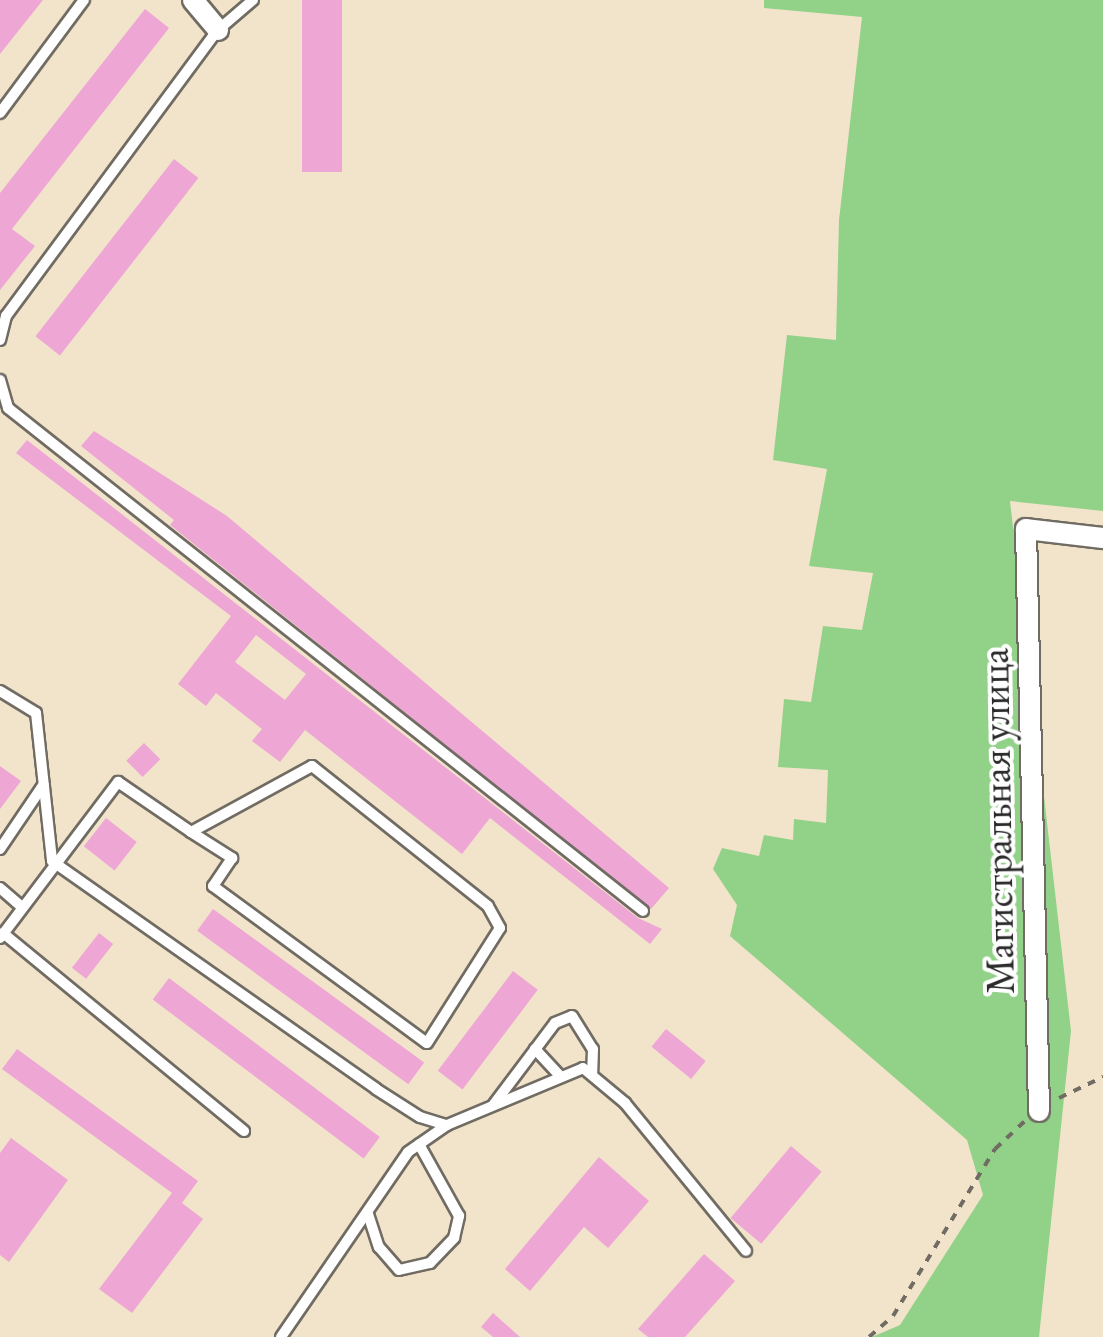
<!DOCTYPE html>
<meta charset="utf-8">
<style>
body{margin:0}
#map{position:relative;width:1103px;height:1337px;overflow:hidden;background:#f2e4ca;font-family:"EB Garamond",serif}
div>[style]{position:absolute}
.green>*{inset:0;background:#92d188}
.building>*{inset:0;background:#eea6d5;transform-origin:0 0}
.path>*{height:4px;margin-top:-2px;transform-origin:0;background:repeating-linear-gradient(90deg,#716c63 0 8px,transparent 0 16px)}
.roads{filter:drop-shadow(2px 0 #716c63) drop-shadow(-2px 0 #716c63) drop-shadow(0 2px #716c63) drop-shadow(0 -2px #716c63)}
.service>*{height:10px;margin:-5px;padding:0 5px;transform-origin:5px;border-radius:5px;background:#fff}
.minor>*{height:20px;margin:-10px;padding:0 10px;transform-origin:10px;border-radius:10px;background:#fff}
span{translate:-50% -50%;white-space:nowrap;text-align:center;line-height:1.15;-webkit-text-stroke:8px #fff;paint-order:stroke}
.street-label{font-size:40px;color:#2b2b2b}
</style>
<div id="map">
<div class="green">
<div style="clip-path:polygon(764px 0,1103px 0,1103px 511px,1010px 501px,1071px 1031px,1039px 1337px,872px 1337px,900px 1325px,983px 1195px,967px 1140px,730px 936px,737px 905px,713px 869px,722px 848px,759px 856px,764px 835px,793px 840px,794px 819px,826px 823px,828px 770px,778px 767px,784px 699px,811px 702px,823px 626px,862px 630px,873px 573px,809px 566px,827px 469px,773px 460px,787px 335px,836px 340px,839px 220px,862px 17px,764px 8px)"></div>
</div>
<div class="building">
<div style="clip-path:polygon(0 0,43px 0,0 54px)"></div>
<div style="left:302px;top:0;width:40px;height:172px"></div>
<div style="clip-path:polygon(145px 9px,169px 28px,12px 229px,35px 246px,0 290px,0 193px)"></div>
<div style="left:174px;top:159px;width:31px;height:225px;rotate:38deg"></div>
<div style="clip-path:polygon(94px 431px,227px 516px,669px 888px,651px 909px,170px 525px,174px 520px,81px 446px)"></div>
<div style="clip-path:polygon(evenodd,27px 440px,638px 918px,662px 929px,650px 944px,490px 818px,462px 854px,305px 730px,280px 762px,252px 741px,262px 729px,216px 693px,206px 706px,178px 684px,231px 616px,16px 453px,27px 440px,256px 635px,306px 674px,285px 700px,235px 662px,256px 635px)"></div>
<div style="left:144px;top:743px;width:23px;height:25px;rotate:45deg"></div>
<div style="clip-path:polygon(0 766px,21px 781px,0 809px)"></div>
<div style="left:106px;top:818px;width:39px;height:36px;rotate:38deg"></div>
<div style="left:213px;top:909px;width:261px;height:27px;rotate:36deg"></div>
<div style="left:99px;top:933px;width:18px;height:44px;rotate:38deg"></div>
<div style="left:513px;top:971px;width:31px;height:125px;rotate:37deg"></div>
<div style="left:169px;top:978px;width:264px;height:27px;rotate:37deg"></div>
<div style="left:666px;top:1029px;width:51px;height:23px;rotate:39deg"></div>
<div style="clip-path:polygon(17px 1049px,198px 1181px,182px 1203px,203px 1219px,132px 1313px,99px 1289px,172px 1193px,2px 1069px)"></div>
<div style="clip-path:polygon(11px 1138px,68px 1180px,9px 1262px,0 1255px,0 1153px)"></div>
<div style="left:791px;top:1146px;width:40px;height:94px;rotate:40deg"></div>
<div style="clip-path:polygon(599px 1157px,649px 1201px,608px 1248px,584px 1227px,530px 1291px,505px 1269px)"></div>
<div style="clip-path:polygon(704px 1254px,735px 1281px,685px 1337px,648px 1337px,638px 1329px)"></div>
<div style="clip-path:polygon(493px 1313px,520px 1337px,493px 1337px,481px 1327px)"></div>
</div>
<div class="path">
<div style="left:1059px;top:1098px;width:49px;rotate:-25.5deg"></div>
<div style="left:869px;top:1337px;width:32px;rotate:-41deg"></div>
<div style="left:893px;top:1316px;width:196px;rotate:-58.6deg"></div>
<div style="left:995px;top:1149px;width:42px;rotate:-43.1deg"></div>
</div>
<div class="roads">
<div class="service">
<div style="left:0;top:113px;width:141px;rotate:-53.4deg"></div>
<div style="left:0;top:340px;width:25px;rotate:-76deg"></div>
<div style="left:6px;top:316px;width:356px;rotate:-53.5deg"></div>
<div style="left:218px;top:30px;width:46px;rotate:-40.6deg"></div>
<div style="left:0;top:380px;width:29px;rotate:74deg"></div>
<div style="left:8px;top:408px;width:810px;rotate:38.38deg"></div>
<div style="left:0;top:691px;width:42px;rotate:31.4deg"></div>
<div style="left:36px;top:713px;width:149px;rotate:83.8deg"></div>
<div style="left:52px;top:861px;width:396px;rotate:35.1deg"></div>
<div style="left:376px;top:1089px;width:52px;rotate:32.5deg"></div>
<div style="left:420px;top:1117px;width:28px;rotate:17deg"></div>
<div style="left:0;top:849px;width:78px;rotate:-55.9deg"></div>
<div style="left:0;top:888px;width:28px;rotate:41deg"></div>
<div style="left:3px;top:933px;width:312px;rotate:39.4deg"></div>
<div style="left:0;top:938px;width:196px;rotate:-52.9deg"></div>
<div style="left:118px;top:782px;width:88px;rotate:34.4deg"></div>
<div style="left:191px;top:832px;width:49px;rotate:32.4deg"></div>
<div style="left:232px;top:858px;width:34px;rotate:124deg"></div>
<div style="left:213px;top:886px;width:265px;rotate:36.3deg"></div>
<div style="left:427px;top:1043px;width:136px;rotate:-57.6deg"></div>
<div style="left:500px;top:928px;width:25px;rotate:-119deg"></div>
<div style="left:488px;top:906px;width:225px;rotate:-141.5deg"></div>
<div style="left:312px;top:766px;width:138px;rotate:151.4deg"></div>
<div style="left:535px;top:1049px;width:38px;rotate:47deg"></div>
<div style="left:494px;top:1104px;width:101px;rotate:-53deg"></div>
<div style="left:555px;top:1023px;width:18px;rotate:-22deg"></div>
<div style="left:572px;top:1016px;width:39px;rotate:58deg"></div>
<div style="left:593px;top:1049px;width:24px;rotate:92deg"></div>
<div style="left:368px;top:1214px;width:35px;rotate:72deg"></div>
<div style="left:379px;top:1247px;width:30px;rotate:49deg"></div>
<div style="left:399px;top:1270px;width:32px;rotate:-13deg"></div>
<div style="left:430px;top:1263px;width:35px;rotate:-46deg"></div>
<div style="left:454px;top:1238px;width:23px;rotate:-77deg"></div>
<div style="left:459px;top:1216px;width:82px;rotate:-119.1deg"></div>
<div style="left:281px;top:1337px;width:224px;rotate:-55.5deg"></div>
<div style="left:408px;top:1152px;width:47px;rotate:-34.7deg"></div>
<div style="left:447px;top:1125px;width:147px;rotate:-22.7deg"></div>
<div style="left:583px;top:1068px;width:55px;rotate:39.8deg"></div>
<div style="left:625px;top:1103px;width:191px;rotate:50.7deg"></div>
</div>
<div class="minor">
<div style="left:193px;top:0;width:39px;rotate:50deg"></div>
<div style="left:1039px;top:1111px;width:582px;rotate:-91.28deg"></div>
<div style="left:1026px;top:529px;width:78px;rotate:6.7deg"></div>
</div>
</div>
<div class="street-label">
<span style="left:997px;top:821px;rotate:-91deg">Магистральная улица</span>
</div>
</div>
